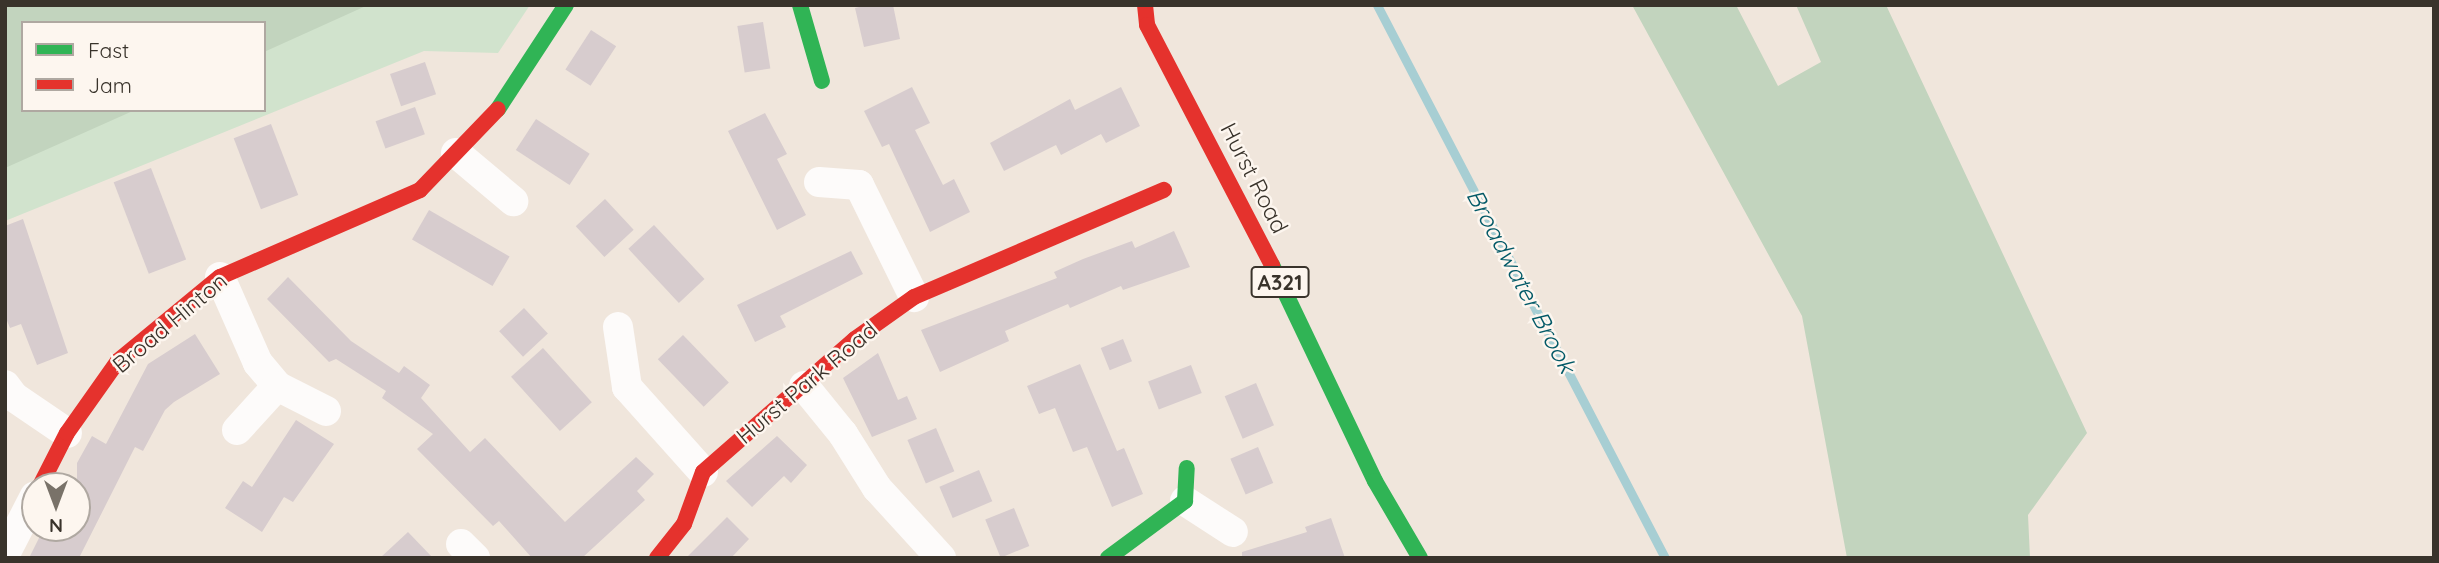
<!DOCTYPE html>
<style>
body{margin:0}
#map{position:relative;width:2439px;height:563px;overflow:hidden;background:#f0e6dc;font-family:Quicksand,sans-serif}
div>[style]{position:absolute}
.green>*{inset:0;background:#d1e3cd}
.forest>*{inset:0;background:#c2d4be}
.stream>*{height:9px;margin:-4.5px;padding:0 4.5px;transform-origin:4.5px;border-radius:4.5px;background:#a7ced3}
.building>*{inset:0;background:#d7ccce;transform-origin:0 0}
.street>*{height:30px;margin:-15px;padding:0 15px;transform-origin:15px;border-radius:15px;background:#fdfbfa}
.fast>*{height:16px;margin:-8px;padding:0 8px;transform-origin:8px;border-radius:8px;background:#30b455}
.jam>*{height:16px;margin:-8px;padding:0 8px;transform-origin:8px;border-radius:8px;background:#e5322d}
span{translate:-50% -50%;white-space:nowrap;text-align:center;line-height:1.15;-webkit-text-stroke:5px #fdf6ef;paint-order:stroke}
.shield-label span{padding:2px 5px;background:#fdf6ef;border:2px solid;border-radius:5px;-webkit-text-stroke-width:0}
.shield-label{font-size:21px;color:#39332b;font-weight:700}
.street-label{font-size:23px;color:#39332b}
.water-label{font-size:24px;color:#025967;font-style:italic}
.frame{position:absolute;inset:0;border:7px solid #39332b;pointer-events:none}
.legend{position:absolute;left:21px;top:21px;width:245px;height:91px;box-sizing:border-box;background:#fdf6ef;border:2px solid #afa8a1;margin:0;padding:9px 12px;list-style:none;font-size:21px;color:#39332b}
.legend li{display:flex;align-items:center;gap:14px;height:35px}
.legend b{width:35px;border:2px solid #afa8a1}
.north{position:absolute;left:21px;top:472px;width:70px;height:70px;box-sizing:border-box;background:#fdf6ef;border:2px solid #afa8a1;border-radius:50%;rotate:180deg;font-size:19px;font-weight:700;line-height:28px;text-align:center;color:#39332b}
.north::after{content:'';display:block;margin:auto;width:24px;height:32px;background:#797269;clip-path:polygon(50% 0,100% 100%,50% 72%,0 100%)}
</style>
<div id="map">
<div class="green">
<div style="clip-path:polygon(evenodd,5px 5px,530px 5px,498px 53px,424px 51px,5px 221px,5px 5px,23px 23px,264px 23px,264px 110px,23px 110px,23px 23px)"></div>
</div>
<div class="forest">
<div style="clip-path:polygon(5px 5px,368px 5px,264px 52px,264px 23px,23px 23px,23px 110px,135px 110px,5px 168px)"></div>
<div style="clip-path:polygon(1632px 5px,1736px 5px,1778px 86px,1821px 62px,1796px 5px,1886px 5px,2087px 433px,2028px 515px,2030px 558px,1847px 558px,1802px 316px)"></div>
</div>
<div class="stream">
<div style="left:1377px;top:5px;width:624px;rotate:62.49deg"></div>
</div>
<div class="building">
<div style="clip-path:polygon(867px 5px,893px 5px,900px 39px,864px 47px,855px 8px)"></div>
<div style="left:763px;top:22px;width:47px;height:26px;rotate:81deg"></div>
<div style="left:591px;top:30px;width:30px;height:47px;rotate:33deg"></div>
<div style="left:425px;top:62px;width:34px;height:37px;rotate:71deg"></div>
<div style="clip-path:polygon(912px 87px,930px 123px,915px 130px,943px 185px,954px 179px,970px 212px,930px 232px,889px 144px,882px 147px,864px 111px)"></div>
<div style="clip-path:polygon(1121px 87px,1140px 126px,1106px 143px,1101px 134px,1061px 155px,1056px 145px,1004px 171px,990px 143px,1070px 99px,1075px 110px)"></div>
<div style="left:415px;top:107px;width:29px;height:42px;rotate:70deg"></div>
<div style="clip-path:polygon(765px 113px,787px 154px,777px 159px,806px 215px,777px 230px,728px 131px)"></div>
<div style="left:536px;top:119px;width:64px;height:37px;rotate:33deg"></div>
<div style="left:271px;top:124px;width:76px;height:40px;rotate:69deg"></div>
<div style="left:151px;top:168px;width:98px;height:40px;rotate:69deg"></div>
<div style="left:605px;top:199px;width:42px;height:40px;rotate:47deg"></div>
<div style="left:429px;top:210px;width:93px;height:34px;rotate:30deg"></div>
<div style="clip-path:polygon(23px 219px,68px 353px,37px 365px,21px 324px,10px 328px,5px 316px,5px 226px)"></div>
<div style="left:654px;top:225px;width:74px;height:35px;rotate:47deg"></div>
<div style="clip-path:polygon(1174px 231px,1190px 267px,1123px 290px,1121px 286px,1070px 308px,1068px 304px,1005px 331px,1009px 341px,940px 372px,921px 330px,1057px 278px,1054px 272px,1083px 259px,1132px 241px,1135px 248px)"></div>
<div style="clip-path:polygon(851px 251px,863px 274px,780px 316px,786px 327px,755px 342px,737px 305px)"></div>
<div style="clip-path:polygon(288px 277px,351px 341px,399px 373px,404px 366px,430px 385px,421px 398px,470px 452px,485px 438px,565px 522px,636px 457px,654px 474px,637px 491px,645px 500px,582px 558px,532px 558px,499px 521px,493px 526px,417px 449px,433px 434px,382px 398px,386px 391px,336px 359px,329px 362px,267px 299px)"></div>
<div style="left:524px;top:308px;width:35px;height:34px;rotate:47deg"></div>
<div style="clip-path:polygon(195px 334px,220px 374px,174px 402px,165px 410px,143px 451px,135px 447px,79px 558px,29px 558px,44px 528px,77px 528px,77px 463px,92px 436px,106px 444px,148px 364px)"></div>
<div style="left:683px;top:335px;width:66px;height:35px;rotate:46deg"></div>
<div style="left:1123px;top:339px;width:24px;height:24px;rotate:68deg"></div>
<div style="left:543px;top:348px;width:73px;height:43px;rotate:48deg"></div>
<div style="clip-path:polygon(878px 353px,898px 400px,907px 396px,917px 419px,872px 437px,843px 378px)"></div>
<div style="clip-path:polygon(1080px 364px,1117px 451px,1124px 448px,1143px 494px,1112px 507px,1087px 447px,1073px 452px,1055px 408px,1039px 414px,1027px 386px)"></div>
<div style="left:1191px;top:365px;width:30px;height:46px;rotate:69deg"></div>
<div style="left:1256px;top:383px;width:46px;height:34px;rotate:67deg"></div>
<div style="clip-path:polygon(296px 420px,334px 444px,293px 502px,284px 497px,262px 532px,225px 508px,243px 481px,252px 487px)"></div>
<div style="left:936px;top:428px;width:47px;height:31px;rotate:67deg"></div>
<div style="clip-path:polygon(777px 436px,807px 465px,791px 483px,784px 476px,752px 507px,726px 481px)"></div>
<div style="left:1258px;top:447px;width:39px;height:30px;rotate:67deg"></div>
<div style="left:979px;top:470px;width:34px;height:43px;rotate:67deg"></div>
<div style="left:1014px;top:508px;width:41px;height:31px;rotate:68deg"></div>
<div style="clip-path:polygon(727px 517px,749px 539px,731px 558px,686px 558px)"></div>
<div style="clip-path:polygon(1331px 518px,1345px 558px,1242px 558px,1242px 552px,1307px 532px,1305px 527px)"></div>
<div style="clip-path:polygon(408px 532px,433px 558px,380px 558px)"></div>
</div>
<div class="street">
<div style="left:456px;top:153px;width:75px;rotate:40.1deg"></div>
<div style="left:819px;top:182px;width:40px;rotate:4.3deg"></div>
<div style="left:859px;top:185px;width:125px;rotate:63.8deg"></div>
<div style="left:220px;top:277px;width:94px;rotate:66.2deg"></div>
<div style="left:258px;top:363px;width:30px;rotate:50deg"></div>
<div style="left:277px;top:386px;width:55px;rotate:27deg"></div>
<div style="left:618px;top:327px;width:61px;rotate:81.5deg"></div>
<div style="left:627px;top:387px;width:114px;rotate:48.2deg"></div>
<div style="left:5px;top:385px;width:15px;rotate:53deg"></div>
<div style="left:14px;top:397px;width:64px;rotate:34.2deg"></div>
<div style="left:804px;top:386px;width:62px;rotate:50.9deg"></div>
<div style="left:843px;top:434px;width:64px;rotate:57.8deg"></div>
<div style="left:877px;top:488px;width:95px;rotate:47.6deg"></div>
<div style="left:237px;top:430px;width:59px;rotate:-47.7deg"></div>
<div style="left:1185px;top:501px;width:57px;rotate:32.9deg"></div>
<div style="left:461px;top:544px;width:20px;rotate:45deg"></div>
<div style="left:5px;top:554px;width:65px;rotate:-62.7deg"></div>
</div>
<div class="fast">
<div style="left:800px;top:5px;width:79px;rotate:73.9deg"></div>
<div style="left:498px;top:109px;width:124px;rotate:-56.8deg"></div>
<div style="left:1272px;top:265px;width:239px;rotate:64.5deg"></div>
<div style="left:1375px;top:481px;width:89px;rotate:59.7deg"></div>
<div style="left:1108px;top:558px;width:96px;rotate:-36.5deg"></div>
<div style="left:1185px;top:501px;width:33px;rotate:-87deg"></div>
</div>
<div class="jam">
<div style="left:1145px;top:5px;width:20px;rotate:84deg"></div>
<div style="left:1147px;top:25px;width:271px;rotate:62.5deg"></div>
<div style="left:40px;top:486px;width:59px;rotate:-63deg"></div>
<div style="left:67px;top:433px;width:88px;rotate:-54.7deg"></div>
<div style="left:118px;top:361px;width:132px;rotate:-39.5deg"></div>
<div style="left:220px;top:277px;width:218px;rotate:-23.5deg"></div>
<div style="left:420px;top:190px;width:112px;rotate:-46.1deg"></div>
<div style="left:657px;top:558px;width:43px;rotate:-51.5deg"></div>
<div style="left:684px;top:524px;width:55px;rotate:-69.9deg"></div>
<div style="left:703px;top:472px;width:202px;rotate:-41.2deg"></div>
<div style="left:855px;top:339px;width:72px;rotate:-35.4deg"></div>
<div style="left:914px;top:297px;width:272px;rotate:-23.2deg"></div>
</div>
<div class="shield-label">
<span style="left:1280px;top:282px">A321</span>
</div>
<div class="street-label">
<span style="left:1254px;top:178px;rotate:63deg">Hurst Road</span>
<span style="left:170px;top:323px;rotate:-40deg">Broad Hinton</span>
<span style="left:807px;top:383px;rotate:-40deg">Hurst Park Road</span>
</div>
<div class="water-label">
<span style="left:1521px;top:281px;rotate:62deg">Broadwater Brook</span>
</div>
<div class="frame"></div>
<ul class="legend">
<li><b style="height:9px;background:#30b455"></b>Fast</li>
<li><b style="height:9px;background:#e5322d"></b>Jam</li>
</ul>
<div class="north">N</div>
</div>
